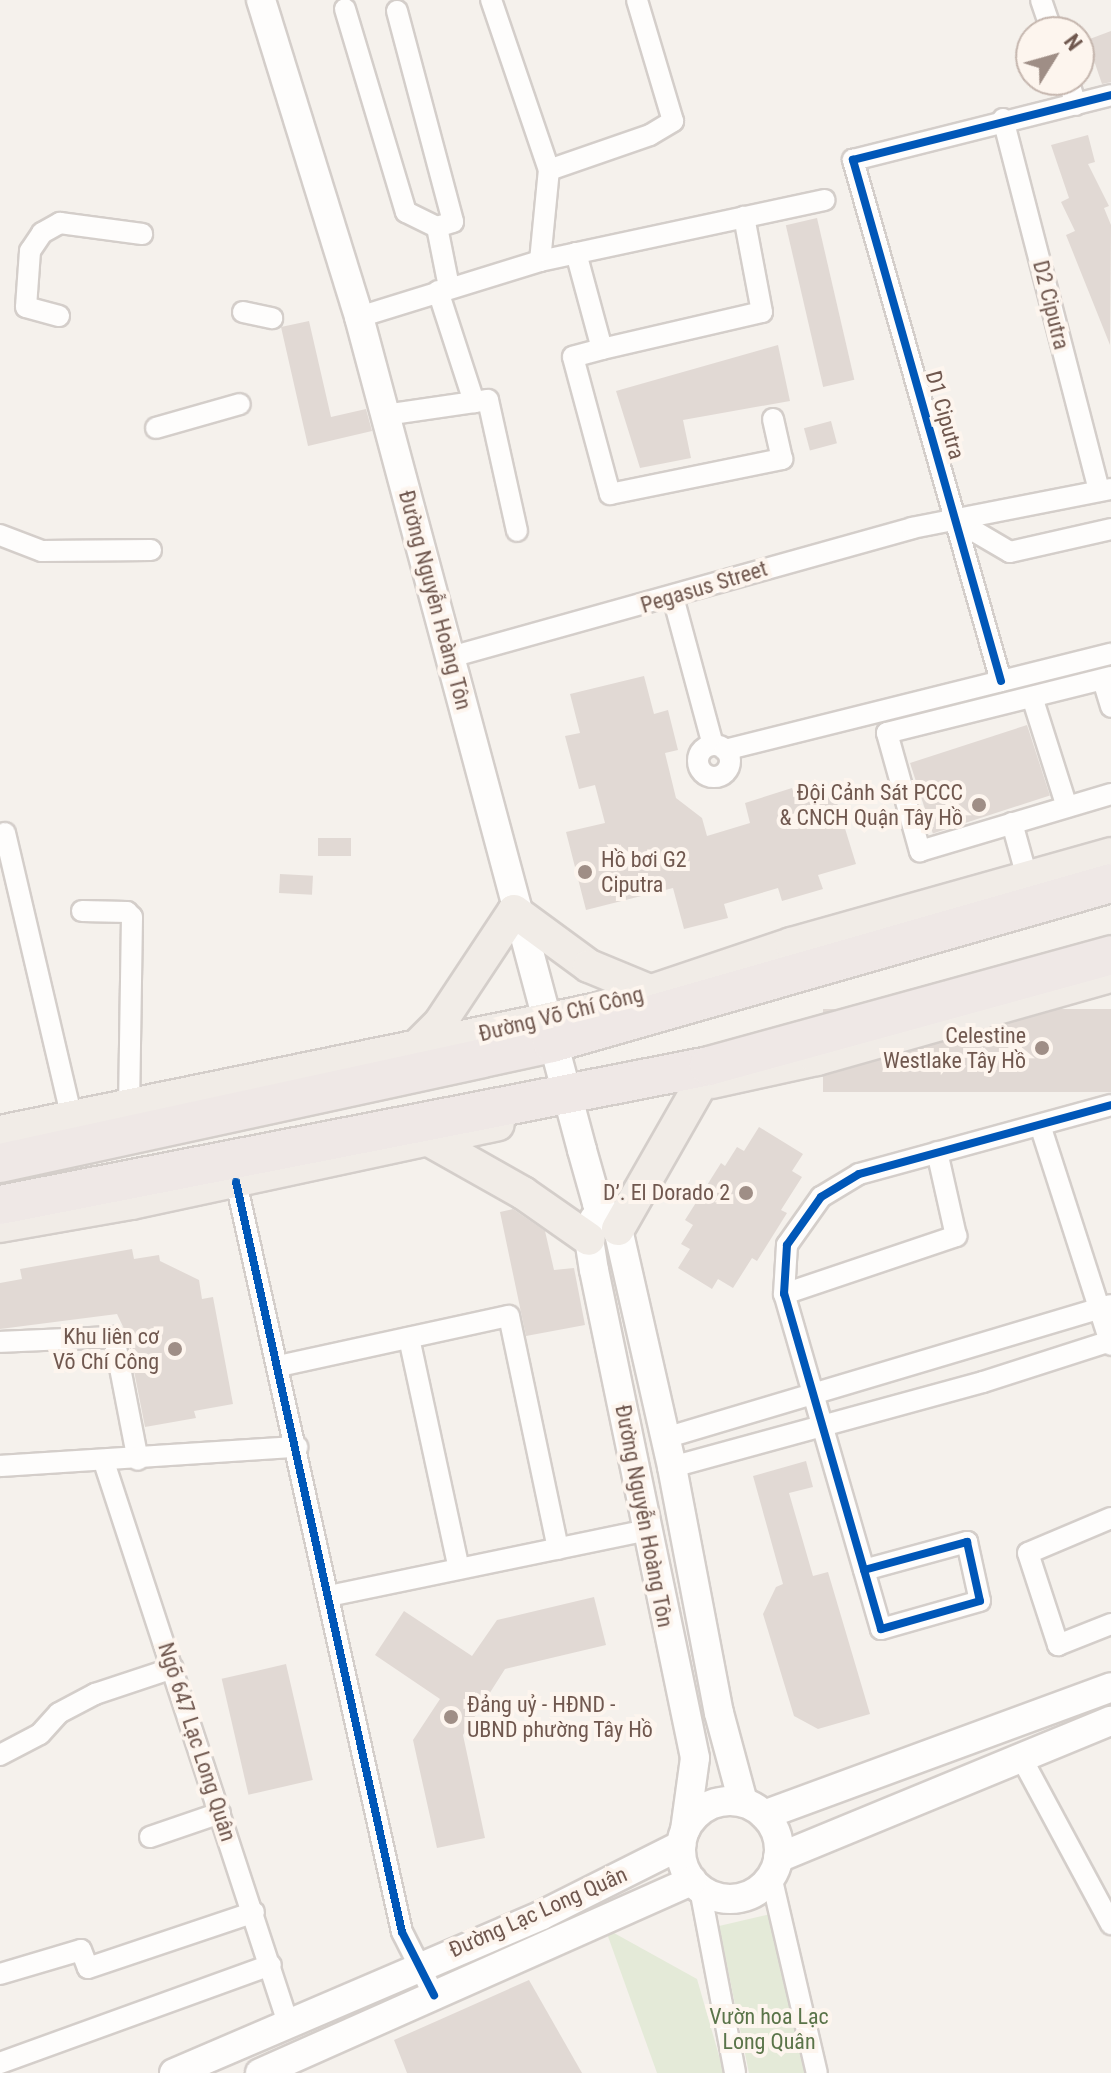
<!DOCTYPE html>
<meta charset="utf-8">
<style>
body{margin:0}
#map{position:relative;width:1111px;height:2073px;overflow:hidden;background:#f5f1ec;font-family:"Roboto Condensed",sans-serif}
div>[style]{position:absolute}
.green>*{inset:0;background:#e4ead8}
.building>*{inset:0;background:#e1d9d4;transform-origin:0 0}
.roads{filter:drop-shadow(2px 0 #d4ceca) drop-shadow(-2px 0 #d4ceca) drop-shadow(0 2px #d4ceca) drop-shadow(0 -2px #d4ceca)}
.street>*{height:20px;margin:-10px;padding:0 10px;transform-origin:10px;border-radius:10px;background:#fefdfc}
.street>.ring{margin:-10px;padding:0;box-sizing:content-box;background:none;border:20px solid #fefdfc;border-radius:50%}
.secondary>*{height:28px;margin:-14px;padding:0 14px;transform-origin:14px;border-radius:14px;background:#fefdfc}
.secondary>.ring{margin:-14px;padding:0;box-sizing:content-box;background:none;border:28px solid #fefdfc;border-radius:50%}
.primary>*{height:32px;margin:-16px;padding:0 16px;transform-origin:16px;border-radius:16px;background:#f1ece7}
.highway>*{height:38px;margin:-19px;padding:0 19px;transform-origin:19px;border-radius:19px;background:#efe8e6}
.cycleway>*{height:8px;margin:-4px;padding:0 4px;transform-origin:4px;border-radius:4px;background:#0057b8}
.dots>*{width:22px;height:22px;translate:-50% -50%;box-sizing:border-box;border:4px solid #fdf5ee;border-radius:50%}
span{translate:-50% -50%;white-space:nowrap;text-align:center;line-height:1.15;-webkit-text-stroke:8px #fdf5ee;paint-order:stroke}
.street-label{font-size:22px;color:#70584f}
.poi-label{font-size:22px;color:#70584f}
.right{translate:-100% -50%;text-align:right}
.left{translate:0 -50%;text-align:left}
.park-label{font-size:22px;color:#5a7449}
.north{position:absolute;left:1015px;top:16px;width:80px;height:80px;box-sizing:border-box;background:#fdf5ee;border:2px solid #c5b6ae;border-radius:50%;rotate:53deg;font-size:22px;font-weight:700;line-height:32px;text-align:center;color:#70584f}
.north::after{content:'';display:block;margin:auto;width:28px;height:36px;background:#9f8e86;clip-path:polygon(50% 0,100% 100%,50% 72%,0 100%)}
</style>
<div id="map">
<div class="green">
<div style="clip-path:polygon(771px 1914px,809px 2073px,749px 2073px,719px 1926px)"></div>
<div style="clip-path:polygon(605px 1928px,697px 1979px,724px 2073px,657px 2073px)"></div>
</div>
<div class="building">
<div style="clip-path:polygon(1111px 31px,1111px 82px,1102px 84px,1087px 40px)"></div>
<div style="clip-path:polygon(1088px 135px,1095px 162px,1088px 164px,1109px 206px,1104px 208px,1111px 225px,1110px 345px,1066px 235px,1075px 231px,1061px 202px,1069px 198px,1051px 145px)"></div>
<div style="left:817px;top:218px;width:166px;height:32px;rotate:77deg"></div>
<div style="clip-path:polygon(309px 321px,331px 417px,366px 409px,372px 431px,308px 446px,281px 327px)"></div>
<div style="clip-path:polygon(778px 345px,790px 401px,683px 420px,691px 458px,640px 468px,616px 391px)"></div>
<div style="left:831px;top:421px;width:23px;height:28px;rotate:75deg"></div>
<div style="clip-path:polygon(644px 676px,654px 714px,668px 710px,678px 750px,665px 753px,676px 798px,702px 818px,707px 836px,750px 823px,745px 803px,792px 788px,797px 804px,834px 793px,856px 864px,818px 875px,823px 889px,782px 901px,778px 888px,724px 904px,728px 918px,684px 929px,673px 888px,586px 910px,566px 832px,605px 823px,595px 785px,579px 789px,565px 736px,580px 733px,570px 694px)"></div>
<div style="left:1027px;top:725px;width:74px;height:123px;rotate:72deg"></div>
<div style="left:318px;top:838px;width:33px;height:18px"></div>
<div style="left:280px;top:874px;width:33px;height:19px;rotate:3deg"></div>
<div style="left:1111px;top:1009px;width:83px;height:288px;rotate:90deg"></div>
<div style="clip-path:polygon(759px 1127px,803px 1154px,792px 1171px,802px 1177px,781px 1210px,787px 1213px,757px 1261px,752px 1258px,733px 1288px,718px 1279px,712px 1289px,678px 1268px,690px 1249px,681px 1244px,693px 1225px,685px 1220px,721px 1163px,725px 1166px,737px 1147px,744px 1151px)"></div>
<div style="clip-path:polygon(513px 1209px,545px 1231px,554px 1270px,574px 1268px,585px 1325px,526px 1336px,500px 1212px)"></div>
<div style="clip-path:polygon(132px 1249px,134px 1259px,159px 1255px,160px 1261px,199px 1280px,202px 1299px,213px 1297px,233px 1404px,194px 1411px,196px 1418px,145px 1427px,127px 1335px,117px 1314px,0 1329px,0 1283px,22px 1279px,20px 1269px)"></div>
<div style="clip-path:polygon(806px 1461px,813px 1487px,789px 1493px,813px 1576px,828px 1572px,870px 1714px,818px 1729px,794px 1716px,763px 1614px,776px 1587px,783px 1584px,753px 1476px)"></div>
<div style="clip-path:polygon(594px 1597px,606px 1645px,505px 1669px,463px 1735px,485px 1838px,437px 1848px,413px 1740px,440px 1699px,375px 1655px,404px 1611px,472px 1656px,497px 1620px)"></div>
<div style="left:286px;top:1664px;width:119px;height:66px;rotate:77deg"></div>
<div style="clip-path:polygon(529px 1980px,582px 2073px,407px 2073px,394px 2040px)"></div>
</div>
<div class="roads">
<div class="street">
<div style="left:1041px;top:0;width:34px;rotate:71deg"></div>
<div style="left:345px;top:9px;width:212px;rotate:73.3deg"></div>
<div style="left:406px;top:212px;width:34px;rotate:26deg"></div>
<div style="left:397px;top:11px;width:218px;rotate:75.1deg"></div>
<div style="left:453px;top:222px;width:17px;rotate:163deg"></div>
<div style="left:437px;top:227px;width:61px;rotate:78.7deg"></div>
<div style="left:1068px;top:80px;width:26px;rotate:72deg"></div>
<div style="left:1003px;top:119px;width:384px;rotate:75.5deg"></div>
<div style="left:549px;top:170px;width:107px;rotate:-19.1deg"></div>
<div style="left:650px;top:135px;width:27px;rotate:-31deg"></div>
<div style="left:673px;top:121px;width:126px;rotate:-106.6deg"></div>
<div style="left:576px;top:253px;width:99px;rotate:74.8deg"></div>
<div style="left:602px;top:349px;width:164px;rotate:-13deg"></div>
<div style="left:762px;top:312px;width:97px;rotate:-100.7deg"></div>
<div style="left:540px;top:261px;width:291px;rotate:-12.1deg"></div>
<div style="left:438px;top:291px;width:117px;rotate:72deg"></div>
<div style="left:243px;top:312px;width:30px;rotate:12deg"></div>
<div style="left:59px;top:316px;width:34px;rotate:-165deg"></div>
<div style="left:26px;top:307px;width:56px;rotate:-85.9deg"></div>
<div style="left:30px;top:251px;width:22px;rotate:-56deg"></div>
<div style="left:42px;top:233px;width:21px;rotate:-29deg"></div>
<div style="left:60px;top:223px;width:83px;rotate:7.6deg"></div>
<div style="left:359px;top:317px;width:189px;rotate:-17.2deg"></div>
<div style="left:540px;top:261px;width:91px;rotate:-84.4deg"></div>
<div style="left:549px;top:170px;width:180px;rotate:-108.8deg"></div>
<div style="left:602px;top:349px;width:30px;rotate:165deg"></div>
<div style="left:573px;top:357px;width:142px;rotate:74.9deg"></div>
<div style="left:610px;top:494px;width:176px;rotate:-11.5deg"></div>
<div style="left:782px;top:459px;width:41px;rotate:-102.7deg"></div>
<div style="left:385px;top:415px;width:104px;rotate:-8.3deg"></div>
<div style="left:488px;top:400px;width:134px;rotate:77.5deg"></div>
<div style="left:156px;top:428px;width:87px;rotate:-15.9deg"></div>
<div style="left:957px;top:521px;width:61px;rotate:30.3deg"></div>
<div style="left:1010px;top:552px;width:104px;rotate:-12.8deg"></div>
<div style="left:0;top:535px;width:45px;rotate:20.9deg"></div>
<div style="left:42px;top:551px;width:109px;rotate:-0.5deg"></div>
<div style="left:673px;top:597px;width:153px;rotate:74.9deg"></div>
<div style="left:451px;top:657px;width:479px;rotate:-15.6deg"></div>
<div style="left:912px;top:528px;width:203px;rotate:-11.1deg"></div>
<div style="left:1111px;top:677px;width:231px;rotate:166deg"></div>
<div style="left:887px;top:733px;width:123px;rotate:74.4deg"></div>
<div style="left:920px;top:851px;width:199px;rotate:-16.6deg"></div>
<div style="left:1103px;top:680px;width:28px;rotate:73deg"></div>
<div style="left:1001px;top:681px;width:542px;rotate:-105.86deg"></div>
<div style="left:853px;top:160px;width:266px;rotate:-14.1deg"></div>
<div style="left:1033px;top:700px;width:112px;rotate:72.4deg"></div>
<div class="ring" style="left:698px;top:745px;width:12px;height:12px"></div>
<div style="left:725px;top:750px;width:398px;rotate:-14deg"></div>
<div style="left:1012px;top:823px;width:56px;rotate:74.5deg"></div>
<div style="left:5px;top:833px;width:293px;rotate:76.8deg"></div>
<div style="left:82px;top:911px;width:45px;rotate:1.3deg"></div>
<div style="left:127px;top:912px;width:7px;rotate:45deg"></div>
<div style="left:132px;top:917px;width:190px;rotate:90.9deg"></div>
<div style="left:1040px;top:1125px;width:231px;rotate:72.1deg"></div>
<div style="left:236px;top:1182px;width:768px;rotate:77.52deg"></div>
<div style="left:402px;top:1932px;width:71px;rotate:63.1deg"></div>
<div style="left:784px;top:1294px;width:182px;rotate:-18.6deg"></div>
<div style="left:956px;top:1236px;width:86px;rotate:-102.7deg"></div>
<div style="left:409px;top:1338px;width:236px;rotate:77.8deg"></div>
<div style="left:0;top:1342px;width:114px;rotate:-2.5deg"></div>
<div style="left:114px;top:1337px;width:125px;rotate:79deg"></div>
<div style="left:279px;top:1366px;width:235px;rotate:-12.3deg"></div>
<div style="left:509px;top:1316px;width:238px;rotate:78.1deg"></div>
<div style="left:665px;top:1438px;width:465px;rotate:-16.6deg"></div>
<div style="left:104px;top:1462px;width:590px;rotate:71.84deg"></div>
<div style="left:0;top:1466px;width:298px;rotate:-3.7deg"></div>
<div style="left:672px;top:1467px;width:322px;rotate:-15.3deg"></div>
<div style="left:983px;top:1382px;width:134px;rotate:-17.8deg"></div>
<div style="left:1111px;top:1518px;width:90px;rotate:157.1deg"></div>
<div style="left:1028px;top:1553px;width:97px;rotate:71.9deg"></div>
<div style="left:1058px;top:1645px;width:57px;rotate:-21.6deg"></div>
<div style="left:864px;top:1570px;width:107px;rotate:-15.2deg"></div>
<div style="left:967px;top:1542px;width:60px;rotate:77.6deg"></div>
<div style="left:980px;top:1601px;width:103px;rotate:164.2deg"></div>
<div style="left:881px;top:1629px;width:349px;rotate:-106.1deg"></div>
<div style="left:784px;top:1294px;width:49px;rotate:-86.5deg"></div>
<div style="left:787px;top:1245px;width:59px;rotate:-54.7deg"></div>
<div style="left:821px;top:1197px;width:44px;rotate:-31.2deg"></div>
<div style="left:859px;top:1174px;width:261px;rotate:-15.3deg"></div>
<div style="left:329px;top:1596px;width:327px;rotate:-11.7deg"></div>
<div style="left:0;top:1755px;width:45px;rotate:-27.7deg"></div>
<div style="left:40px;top:1734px;width:28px;rotate:-48deg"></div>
<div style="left:59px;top:1713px;width:41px;rotate:-27.8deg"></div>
<div style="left:95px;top:1694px;width:82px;rotate:-18.4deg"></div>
<div style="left:1021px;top:1757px;width:190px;rotate:61.7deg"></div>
<div style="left:150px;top:1837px;width:74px;rotate:-18.9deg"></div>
<div style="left:771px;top:1876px;width:202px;rotate:76.9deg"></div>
<div style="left:700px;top:1889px;width:187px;rotate:79.2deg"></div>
<div style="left:0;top:1974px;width:84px;rotate:-16.5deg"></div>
<div style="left:81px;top:1950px;width:19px;rotate:69deg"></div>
<div style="left:88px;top:1968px;width:175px;rotate:-18.6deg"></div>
<div style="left:0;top:2063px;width:288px;rotate:-19.9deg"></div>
</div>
<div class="secondary">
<div style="left:261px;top:0;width:332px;rotate:72.8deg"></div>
<div style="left:359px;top:317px;width:862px;rotate:75.01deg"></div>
<div style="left:582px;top:1150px;width:55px;rotate:74.2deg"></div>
<div style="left:597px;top:1203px;width:33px;rotate:51deg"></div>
<div style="left:618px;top:1229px;width:244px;rotate:77.2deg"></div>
<div style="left:672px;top:1467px;width:250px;rotate:79.2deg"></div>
<div style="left:719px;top:1713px;width:92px;rotate:74.9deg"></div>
<div style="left:594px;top:1219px;width:21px;rotate:104deg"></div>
<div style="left:589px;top:1239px;width:31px;rotate:81deg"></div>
<div style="left:594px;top:1270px;width:498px;rotate:78.3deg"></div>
<div style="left:695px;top:1758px;width:73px;rotate:97.9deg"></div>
<div class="ring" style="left:681px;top:1801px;width:70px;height:70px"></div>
<div style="left:764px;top:1815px;width:370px;rotate:-20.2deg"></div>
<div style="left:778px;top:1858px;width:360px;rotate:-22.4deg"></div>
<div style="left:174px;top:2073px;width:400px;rotate:-23.2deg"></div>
<div style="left:542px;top:1915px;width:156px;rotate:-26.7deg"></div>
<div style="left:260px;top:2073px;width:473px;rotate:-24deg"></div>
</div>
<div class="primary">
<div style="left:416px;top:1047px;width:34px;rotate:-45deg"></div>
<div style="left:440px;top:1023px;width:134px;rotate:-56.5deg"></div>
<div style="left:514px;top:911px;width:93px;rotate:36.3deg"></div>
<div style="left:589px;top:966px;width:68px;rotate:22.4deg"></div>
<div style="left:712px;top:1082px;width:107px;rotate:-12.4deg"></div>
<div style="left:817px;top:1059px;width:305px;rotate:-15.8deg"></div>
<div style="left:0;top:1132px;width:611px;rotate:-11.62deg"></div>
<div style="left:598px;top:1009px;width:204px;rotate:-18.6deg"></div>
<div style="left:791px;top:944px;width:332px;rotate:-15.7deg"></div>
<div style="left:431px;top:1141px;width:106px;rotate:29.5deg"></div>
<div style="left:523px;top:1193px;width:80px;rotate:34.9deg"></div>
<div style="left:0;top:1226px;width:133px;rotate:-10deg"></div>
<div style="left:131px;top:1203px;width:375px;rotate:-12.1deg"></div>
<div style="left:618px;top:1229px;width:166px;rotate:-60.3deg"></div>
</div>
<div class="highway">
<div style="left:0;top:1163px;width:565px;rotate:-12.26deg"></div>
<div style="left:552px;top:1043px;width:581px;rotate:-15.97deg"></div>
<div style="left:0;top:1205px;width:722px;rotate:-11.09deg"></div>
<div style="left:709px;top:1066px;width:417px;rotate:-15.4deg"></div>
</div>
</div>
<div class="cycleway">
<div style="left:1001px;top:681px;width:542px;rotate:-105.86deg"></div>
<div style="left:853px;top:160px;width:266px;rotate:-14.1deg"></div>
<div style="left:236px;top:1182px;width:768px;rotate:77.52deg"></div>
<div style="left:402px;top:1932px;width:71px;rotate:63.1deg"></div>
<div style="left:864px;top:1570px;width:107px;rotate:-15.2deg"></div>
<div style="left:967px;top:1542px;width:60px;rotate:77.6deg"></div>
<div style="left:980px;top:1601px;width:103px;rotate:164.2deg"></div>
<div style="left:881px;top:1629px;width:349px;rotate:-106.1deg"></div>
<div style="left:784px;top:1294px;width:49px;rotate:-86.5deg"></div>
<div style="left:787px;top:1245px;width:59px;rotate:-54.7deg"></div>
<div style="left:821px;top:1197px;width:44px;rotate:-31.2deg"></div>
<div style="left:859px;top:1174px;width:261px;rotate:-15.3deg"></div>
</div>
<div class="dots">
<div style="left:979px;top:805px;background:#9f8e86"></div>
<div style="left:585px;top:872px;background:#9f8e86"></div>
<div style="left:1042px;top:1048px;background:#9f8e86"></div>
<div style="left:746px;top:1193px;background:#9f8e86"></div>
<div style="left:175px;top:1349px;background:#9f8e86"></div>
<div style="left:451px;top:1717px;background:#9f8e86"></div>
</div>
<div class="street-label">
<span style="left:1051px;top:305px;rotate:76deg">D2 Ciputra</span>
<span style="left:945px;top:415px;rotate:74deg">D1 Ciputra</span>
<span style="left:704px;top:587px;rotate:-17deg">Pegasus Street</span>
<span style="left:435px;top:600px;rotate:75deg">Đường Nguyễn Hoàng Tôn</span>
<span style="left:561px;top:1014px;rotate:-14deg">Đường Võ Chí Công</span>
<span style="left:644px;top:1516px;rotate:79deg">Đường Nguyễn Hoàng Tôn</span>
<span style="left:197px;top:1742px;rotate:72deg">Ngõ 647 Lạc Long Quân</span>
<span style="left:538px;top:1912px;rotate:-24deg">Đường Lạc Long Quân</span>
</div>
<div class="poi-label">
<span class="right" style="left:963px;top:805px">Đội Cảnh Sát PCCC<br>&amp; CNCH Quận Tây Hồ</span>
<span class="left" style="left:601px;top:872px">Hồ bơi G2<br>Ciputra</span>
<span class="right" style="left:1026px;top:1048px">Celestine<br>Westlake Tây Hồ</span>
<span class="right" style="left:730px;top:1193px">D’. El Dorado 2</span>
<span class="right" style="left:159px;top:1349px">Khu liên cơ<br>Võ Chí Công</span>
<span class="left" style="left:467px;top:1717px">Đảng uỷ - HĐND -<br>UBND phường Tây Hồ</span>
</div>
<div class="park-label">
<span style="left:769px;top:2029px">Vườn hoa Lạc<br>Long Quân</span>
</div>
<div class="north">N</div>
</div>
